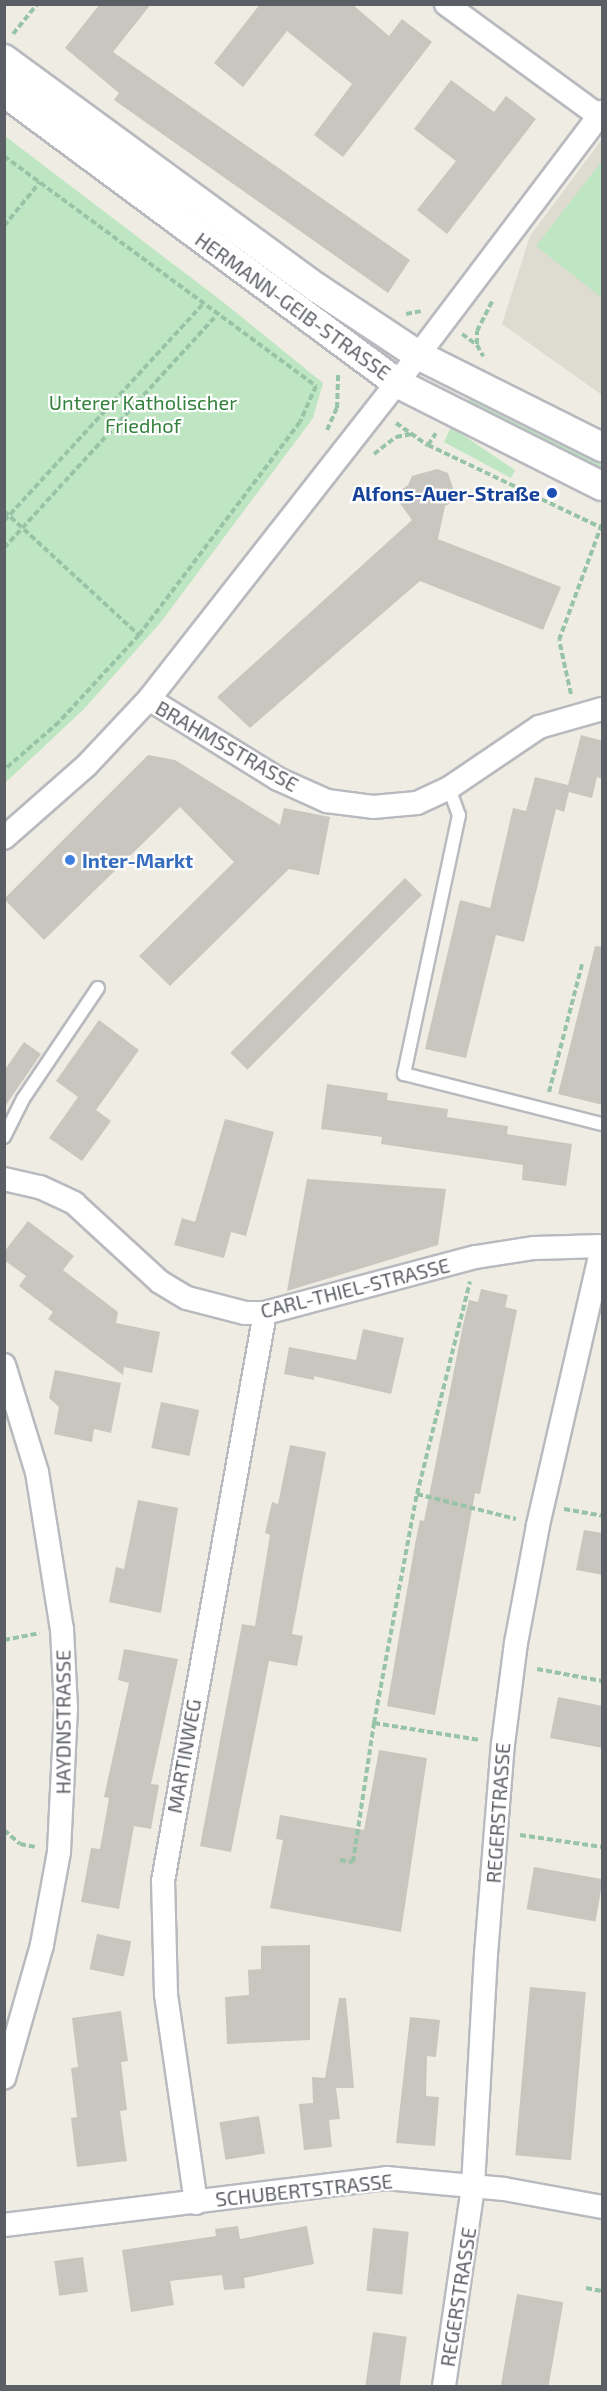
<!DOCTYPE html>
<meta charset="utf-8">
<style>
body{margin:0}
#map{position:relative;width:607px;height:2391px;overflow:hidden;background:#eeece3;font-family:"Exo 2",sans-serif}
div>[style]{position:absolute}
.education>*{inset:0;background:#dedbd1}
.green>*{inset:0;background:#bfe6c2}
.building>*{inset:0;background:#c9c6c0;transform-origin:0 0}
.path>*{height:4px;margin-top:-2px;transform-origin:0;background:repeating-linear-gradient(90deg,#97c4a7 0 6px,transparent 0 9px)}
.roads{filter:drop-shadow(2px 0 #b8babf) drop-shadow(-2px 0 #b8babf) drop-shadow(0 2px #b8babf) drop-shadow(0 -2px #b8babf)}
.service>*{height:12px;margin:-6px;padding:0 6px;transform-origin:6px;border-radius:6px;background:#fff}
.minor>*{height:22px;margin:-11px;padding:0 11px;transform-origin:11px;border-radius:11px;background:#fff}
.tertiary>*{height:28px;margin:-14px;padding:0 14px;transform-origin:14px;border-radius:14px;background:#fff}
.dots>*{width:16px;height:16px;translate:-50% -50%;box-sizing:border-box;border:3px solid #fff;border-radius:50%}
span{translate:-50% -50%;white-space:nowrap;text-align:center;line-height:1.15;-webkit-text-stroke:4.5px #fff;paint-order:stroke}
.street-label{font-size:20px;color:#5b5e64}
.park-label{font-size:20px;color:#34823d}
.transit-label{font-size:20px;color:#164399;font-weight:700}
.right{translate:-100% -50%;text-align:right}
.shop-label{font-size:20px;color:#366cbe;font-weight:700}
.left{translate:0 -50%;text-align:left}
.frame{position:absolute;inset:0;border:6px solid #5b5e64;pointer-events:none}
</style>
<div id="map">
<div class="education">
<div style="clip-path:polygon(602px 139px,602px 395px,502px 324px,530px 236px)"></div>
</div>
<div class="green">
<div style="clip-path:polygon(5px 136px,223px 302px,323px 383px,313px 418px,161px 622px,84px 709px,5px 783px)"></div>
<div style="clip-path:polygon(602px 161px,602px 298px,536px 246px)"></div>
<div style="clip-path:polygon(470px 396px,602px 461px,602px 472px,467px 404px)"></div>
<div style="clip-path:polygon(451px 427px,515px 470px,511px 478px,444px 442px)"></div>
</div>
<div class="building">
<div style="clip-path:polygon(100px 4px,151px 4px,113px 52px,410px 260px,388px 293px,114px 100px,119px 93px,65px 48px)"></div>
<div style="clip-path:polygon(260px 4px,352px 4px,389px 36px,402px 19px,432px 42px,343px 157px,314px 135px,352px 84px,287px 31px,243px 87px,214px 63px)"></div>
<div style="clip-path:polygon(451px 80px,494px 112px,506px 96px,536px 119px,447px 234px,417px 210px,456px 161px,414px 129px)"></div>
<div style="clip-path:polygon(437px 469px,448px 473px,454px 491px,449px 504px,445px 506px,438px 539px,561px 587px,543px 630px,420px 581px,250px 728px,217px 697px,412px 520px,394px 495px,408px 485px,412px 476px)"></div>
<div style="clip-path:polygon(581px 735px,603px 741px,603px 779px,597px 777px,592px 798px,569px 792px,564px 812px,556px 809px,524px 942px,496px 935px,466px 1058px,425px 1049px,460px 900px,490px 908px,513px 808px,526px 811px,535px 777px,568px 785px)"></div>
<div style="clip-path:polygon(148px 755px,175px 760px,280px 825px,284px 808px,330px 817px,319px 875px,289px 869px,170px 986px,139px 956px,234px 862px,180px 807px,44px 940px,4px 899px)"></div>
<div style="left:405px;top:878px;width:24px;height:247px;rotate:45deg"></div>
<div style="clip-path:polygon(595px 946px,603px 947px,603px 1105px,558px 1094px)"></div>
<div style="clip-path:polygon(99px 1020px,139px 1050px,96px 1110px,111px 1121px,82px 1161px,49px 1138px,78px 1097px,56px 1081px)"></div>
<div style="clip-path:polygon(24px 1042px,41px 1054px,4px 1108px,4px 1071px)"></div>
<div style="clip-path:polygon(327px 1084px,388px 1093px,387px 1100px,448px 1109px,447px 1117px,508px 1126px,507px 1134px,572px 1144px,566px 1186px,522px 1180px,523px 1165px,381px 1144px,382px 1137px,321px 1129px)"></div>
<div style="clip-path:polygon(225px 1119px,274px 1132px,246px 1236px,231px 1232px,224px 1258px,174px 1245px,182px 1218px,195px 1222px)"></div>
<div style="clip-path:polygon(307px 1179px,446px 1189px,438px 1245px,287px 1291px)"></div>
<div style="clip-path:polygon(28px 1221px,74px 1256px,63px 1270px,118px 1312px,116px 1323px,160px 1332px,152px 1373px,124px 1367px,123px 1375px,48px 1319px,53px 1312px,19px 1286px,26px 1276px,4px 1260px,4px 1252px)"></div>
<div style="clip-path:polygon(481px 1289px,508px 1295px,505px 1307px,517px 1310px,480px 1494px,475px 1493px,435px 1715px,387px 1706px,415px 1544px,420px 1520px,424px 1521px,463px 1325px,469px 1300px,478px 1302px)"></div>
<div style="clip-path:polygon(363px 1329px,404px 1338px,391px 1394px,314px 1376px,314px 1380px,284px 1374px,289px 1347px,356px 1360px)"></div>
<div style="clip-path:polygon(55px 1370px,121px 1383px,111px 1433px,94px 1429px,92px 1442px,54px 1434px,59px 1407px,49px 1398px)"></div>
<div style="left:161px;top:1402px;width:39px;height:47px;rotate:12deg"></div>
<div style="clip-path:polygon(290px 1445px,326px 1452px,292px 1634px,303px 1636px,297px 1666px,269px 1661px,231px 1852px,200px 1846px,242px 1624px,255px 1626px,270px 1535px,265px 1533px,272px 1502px,278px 1504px)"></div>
<div style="clip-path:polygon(138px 1500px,178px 1508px,161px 1613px,109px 1602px,116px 1567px,124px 1569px)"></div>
<div style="clip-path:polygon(584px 1530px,603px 1533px,603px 1575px,576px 1570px)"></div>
<div style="clip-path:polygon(124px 1649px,178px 1659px,151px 1784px,159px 1785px,151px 1829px,134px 1826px,119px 1909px,81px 1902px,91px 1848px,100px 1849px,109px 1798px,104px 1797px,129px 1683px,118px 1680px)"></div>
<div style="clip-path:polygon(558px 1697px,603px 1706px,603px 1748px,550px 1738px)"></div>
<div style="clip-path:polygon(379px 1750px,427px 1758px,401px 1932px,270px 1908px,283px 1840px,276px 1839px,280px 1815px,364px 1830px)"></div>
<div style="left:534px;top:1867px;width:70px;height:43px;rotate:10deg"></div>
<div style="left:97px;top:1934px;width:35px;height:36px;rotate:12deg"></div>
<div style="clip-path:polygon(310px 1945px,310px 2040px,227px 2044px,225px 1997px,249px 1995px,248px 1970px,261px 1969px,261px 1946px)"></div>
<div style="left:530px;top:1987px;width:56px;height:169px;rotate:5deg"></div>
<div style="clip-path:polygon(339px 1998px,346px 1998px,354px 2088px,336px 2088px,340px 2119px,329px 2120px,332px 2147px,304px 2150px,299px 2104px,313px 2103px,312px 2077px,325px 2078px)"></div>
<div style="clip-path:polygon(121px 2011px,128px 2061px,121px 2062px,127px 2110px,120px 2111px,127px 2161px,77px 2167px,71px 2118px,77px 2117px,71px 2068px,78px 2067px,72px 2018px)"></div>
<div style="clip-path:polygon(410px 2017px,440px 2020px,436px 2057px,427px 2056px,426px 2096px,439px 2097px,435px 2146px,396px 2143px)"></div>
<div style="left:259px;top:2116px;width:38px;height:40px;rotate:81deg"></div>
<div style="clip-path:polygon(238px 2226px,240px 2239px,307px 2226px,314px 2264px,244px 2278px,245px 2288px,224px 2290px,222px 2275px,170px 2281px,174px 2305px,131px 2312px,122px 2250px,216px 2236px,215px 2229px)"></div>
<div style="left:373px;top:2228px;width:36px;height:63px;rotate:6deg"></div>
<div style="left:83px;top:2257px;width:35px;height:29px;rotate:82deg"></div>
<div style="left:517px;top:2294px;width:47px;height:94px;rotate:10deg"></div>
<div style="left:373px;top:2332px;width:34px;height:55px;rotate:8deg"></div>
</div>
<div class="path">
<div style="left:13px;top:34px;width:38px;rotate:-51deg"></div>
<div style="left:4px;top:156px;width:388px;rotate:36.4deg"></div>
<div style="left:316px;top:386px;width:39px;rotate:114deg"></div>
<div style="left:300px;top:422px;width:267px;rotate:127.1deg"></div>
<div style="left:139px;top:635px;width:118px;rotate:132.6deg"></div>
<div style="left:59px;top:722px;width:73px;rotate:138.9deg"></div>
<div style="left:4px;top:226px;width:57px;rotate:-50.7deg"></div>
<div style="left:406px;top:314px;width:15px;rotate:-11deg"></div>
<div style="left:462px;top:334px;width:19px;rotate:36deg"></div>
<div style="left:477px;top:345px;width:13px;rotate:61deg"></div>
<div style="left:477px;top:344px;width:13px;rotate:-90deg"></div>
<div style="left:477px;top:331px;width:34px;rotate:-63deg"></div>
<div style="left:396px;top:423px;width:39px;rotate:35deg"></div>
<div style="left:428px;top:445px;width:193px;rotate:25.5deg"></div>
<div style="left:327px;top:430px;width:24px;rotate:-66deg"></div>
<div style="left:337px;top:408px;width:34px;rotate:-88deg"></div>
<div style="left:428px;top:445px;width:14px;rotate:-56deg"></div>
<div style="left:374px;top:454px;width:28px;rotate:-38deg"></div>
<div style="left:396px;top:437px;width:16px;rotate:-11deg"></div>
<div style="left:4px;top:511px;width:183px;rotate:42.6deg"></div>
<div style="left:4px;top:521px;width:293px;rotate:-47.5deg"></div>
<div style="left:4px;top:548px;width:316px;rotate:-47.6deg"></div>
<div style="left:571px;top:694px;width:55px;rotate:-102.5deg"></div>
<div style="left:559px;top:640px;width:124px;rotate:-69.7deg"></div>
<div style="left:549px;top:1092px;width:135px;rotate:-75.5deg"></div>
<div style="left:417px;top:1494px;width:102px;rotate:14.2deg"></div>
<div style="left:564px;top:1509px;width:39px;rotate:10deg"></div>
<div style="left:4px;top:1640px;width:36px;rotate:-11deg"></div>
<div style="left:537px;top:1669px;width:66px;rotate:10.5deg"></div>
<div style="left:374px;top:1723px;width:107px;rotate:9.1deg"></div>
<div style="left:4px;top:1830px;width:21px;rotate:41deg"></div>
<div style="left:20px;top:1844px;width:15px;rotate:11deg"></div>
<div style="left:520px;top:1835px;width:83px;rotate:8.3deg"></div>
<div style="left:340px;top:1860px;width:13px;rotate:9deg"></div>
<div style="left:353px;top:1862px;width:141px;rotate:-81.4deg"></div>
<div style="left:374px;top:1723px;width:233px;rotate:-79.4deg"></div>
<div style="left:417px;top:1494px;width:219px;rotate:-76deg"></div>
<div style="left:586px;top:2288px;width:16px;rotate:11deg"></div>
</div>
<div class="roads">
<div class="service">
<div style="left:449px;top:788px;width:29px;rotate:70deg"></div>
<div style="left:459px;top:815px;width:265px;rotate:102deg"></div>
<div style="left:404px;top:1074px;width:204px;rotate:14.2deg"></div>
<div style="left:4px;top:1137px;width:42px;rotate:-63.4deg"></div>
<div style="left:23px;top:1099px;width:134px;rotate:-56deg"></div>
</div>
<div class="minor">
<div style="left:446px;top:4px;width:190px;rotate:36.2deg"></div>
<div style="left:149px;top:699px;width:152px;rotate:31.8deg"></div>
<div style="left:278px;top:779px;width:54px;rotate:24.2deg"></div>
<div style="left:327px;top:801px;width:46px;rotate:7.4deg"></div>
<div style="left:373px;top:807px;width:44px;rotate:-5.2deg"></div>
<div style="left:417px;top:803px;width:35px;rotate:-25deg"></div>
<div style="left:449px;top:788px;width:109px;rotate:-34.1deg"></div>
<div style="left:539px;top:727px;width:66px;rotate:-15.9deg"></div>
<div style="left:4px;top:838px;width:109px;rotate:-41.3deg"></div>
<div style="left:86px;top:766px;width:92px;rotate:-46.8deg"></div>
<div style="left:149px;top:699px;width:402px;rotate:-51.9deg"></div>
<div style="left:397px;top:383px;width:340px;rotate:-52.9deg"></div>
<div style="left:4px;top:1179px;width:37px;rotate:13deg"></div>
<div style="left:40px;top:1187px;width:38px;rotate:25deg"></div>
<div style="left:74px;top:1203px;width:117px;rotate:42.6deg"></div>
<div style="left:160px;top:1282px;width:31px;rotate:31deg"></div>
<div style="left:187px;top:1298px;width:60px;rotate:14.5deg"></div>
<div style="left:245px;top:1313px;width:20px"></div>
<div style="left:265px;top:1313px;width:218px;rotate:-14.9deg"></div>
<div style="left:476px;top:1257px;width:59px;rotate:-8.8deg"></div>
<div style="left:534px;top:1248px;width:68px;rotate:-1.7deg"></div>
<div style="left:4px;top:1365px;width:112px;rotate:72.9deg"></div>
<div style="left:37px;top:1472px;width:159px;rotate:81deg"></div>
<div style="left:62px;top:1629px;width:79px;rotate:87.1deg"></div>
<div style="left:66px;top:1708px;width:144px;rotate:92.8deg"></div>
<div style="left:59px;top:1852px;width:95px;rotate:100.4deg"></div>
<div style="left:42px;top:1945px;width:138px;rotate:105.9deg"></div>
<div style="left:196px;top:2203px;width:211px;rotate:-98.2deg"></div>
<div style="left:166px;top:1994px;width:113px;rotate:-91.5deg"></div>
<div style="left:163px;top:1881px;width:577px;rotate:-79.82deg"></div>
<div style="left:4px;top:2225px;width:385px;rotate:-7deg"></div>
<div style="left:386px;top:2178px;width:119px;rotate:5.3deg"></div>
<div style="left:504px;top:2189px;width:100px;rotate:10.4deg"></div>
<div style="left:444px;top:2386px;width:202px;rotate:-81.7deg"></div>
<div style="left:473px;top:2186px;width:232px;rotate:-86.8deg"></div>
<div style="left:486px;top:1954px;width:211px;rotate:-85.4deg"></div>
<div style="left:503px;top:1744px;width:102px;rotate:-82.7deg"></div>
<div style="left:516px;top:1643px;width:120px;rotate:-79.4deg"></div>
<div style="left:538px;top:1525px;width:285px;rotate:-77deg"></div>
</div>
<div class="tertiary">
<div style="left:4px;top:59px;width:388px;rotate:36.2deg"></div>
<div style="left:317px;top:288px;width:121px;rotate:33.6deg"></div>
<div style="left:418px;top:355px;width:206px;rotate:26.6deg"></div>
<div style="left:4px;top:92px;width:489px;rotate:36.5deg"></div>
<div style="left:397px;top:383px;width:229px;rotate:26.7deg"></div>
</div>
</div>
<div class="dots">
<div style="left:552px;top:493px;background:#1a4fb4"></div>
<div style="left:70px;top:860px;background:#3f7fe0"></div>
</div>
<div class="street-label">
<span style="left:293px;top:306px;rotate:36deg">HERMANN-GEIB-STRASSE</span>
<span style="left:227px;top:746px;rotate:30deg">BRAHMSSTRASSE</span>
<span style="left:355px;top:1288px;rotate:-14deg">CARL-THIEL-STRASSE</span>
<span style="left:63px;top:1722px;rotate:-90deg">HAYDNSTRASSE</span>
<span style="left:184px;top:1756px;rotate:-80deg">MARTINWEG</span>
<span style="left:498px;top:1813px;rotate:-86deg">REGERSTRASSE</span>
<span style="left:304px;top:2190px;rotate:-6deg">SCHUBERTSTRASSE</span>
<span style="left:458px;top:2297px;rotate:-81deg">REGERSTRASSE</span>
</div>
<div class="park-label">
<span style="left:143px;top:414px">Unterer Katholischer<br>Friedhof</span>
</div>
<div class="transit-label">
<span class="right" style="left:540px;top:493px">Alfons-Auer-Straße</span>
</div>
<div class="shop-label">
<span class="left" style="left:82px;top:860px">Inter-Markt</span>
</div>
<div class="frame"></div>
</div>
